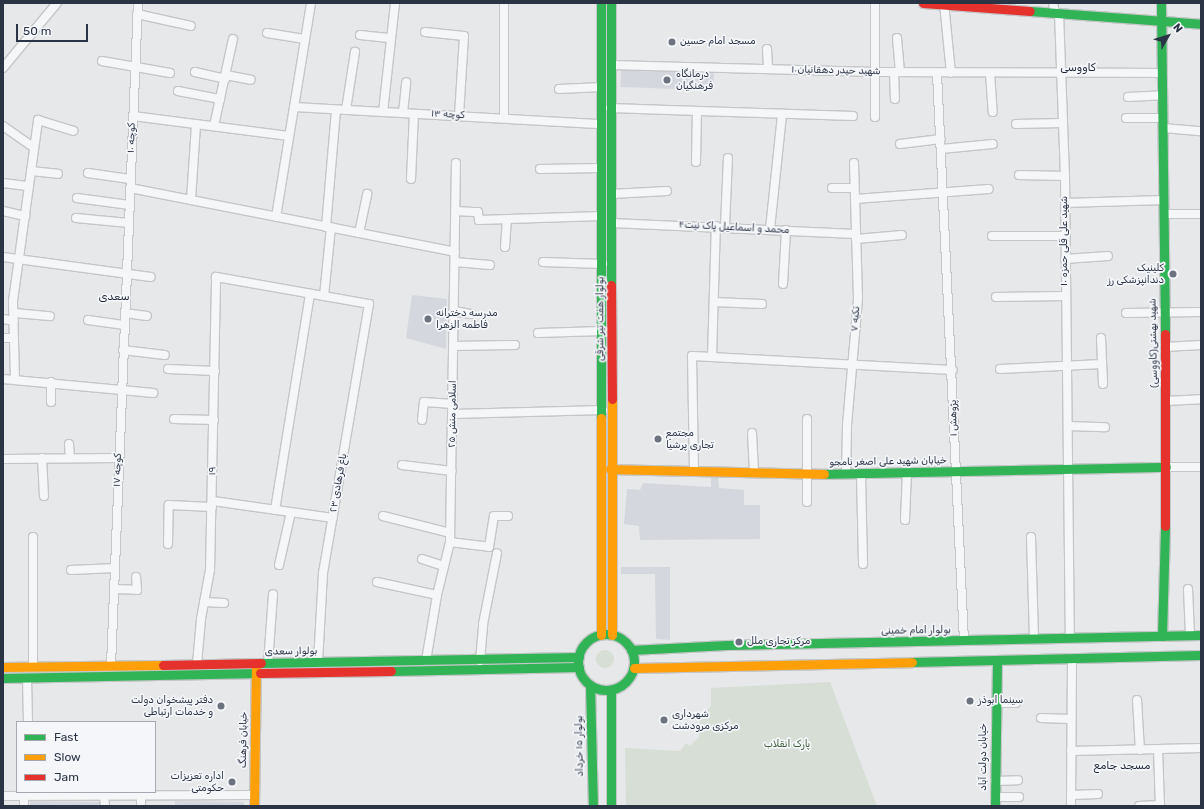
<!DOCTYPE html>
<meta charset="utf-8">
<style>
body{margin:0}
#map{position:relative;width:1204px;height:809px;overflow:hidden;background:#e6e8ea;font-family:Rubik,"Noto Sans Arabic",sans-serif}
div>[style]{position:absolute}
.built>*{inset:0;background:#d4d7dd;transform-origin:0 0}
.green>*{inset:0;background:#d6ded6}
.round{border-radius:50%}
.roads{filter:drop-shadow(1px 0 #c4c6c8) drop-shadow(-1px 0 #c4c6c8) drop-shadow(0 1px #c4c6c8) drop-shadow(0 -1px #c4c6c8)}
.street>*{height:8px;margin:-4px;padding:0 4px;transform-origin:4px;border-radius:4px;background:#f5f6f7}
.fast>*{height:9px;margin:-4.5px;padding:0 4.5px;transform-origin:4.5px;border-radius:4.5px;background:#30b455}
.fast>.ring{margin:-4.5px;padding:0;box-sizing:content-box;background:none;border:9px solid #30b455;border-radius:50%}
.slow>*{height:9px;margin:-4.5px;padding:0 4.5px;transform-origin:4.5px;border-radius:4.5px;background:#ff9f0a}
.jam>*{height:9px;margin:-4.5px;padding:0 4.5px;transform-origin:4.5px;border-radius:4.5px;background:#e5322d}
.dots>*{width:11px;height:11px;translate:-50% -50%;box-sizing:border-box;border:2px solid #f4f6f9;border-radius:50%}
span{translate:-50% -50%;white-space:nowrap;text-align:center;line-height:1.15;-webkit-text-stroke:3.5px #f4f6f9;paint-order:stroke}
.poi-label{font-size:10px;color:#2b3445}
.left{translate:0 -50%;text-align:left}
.right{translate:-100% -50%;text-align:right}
.street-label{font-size:10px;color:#2b3445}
.park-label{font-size:10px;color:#3f6138}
.neighbourhood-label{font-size:11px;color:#1d2536}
.frame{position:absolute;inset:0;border:4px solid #2b3445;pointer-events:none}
.legend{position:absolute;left:16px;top:721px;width:140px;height:72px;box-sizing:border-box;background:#f4f6f9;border:1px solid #a4a8b1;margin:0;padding:5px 7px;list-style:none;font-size:12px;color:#2b3445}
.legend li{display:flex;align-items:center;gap:8px;height:20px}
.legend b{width:20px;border:1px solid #a4a8b1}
.north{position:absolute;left:1148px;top:16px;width:40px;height:40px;-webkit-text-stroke:3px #f4f6f9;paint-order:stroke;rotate:51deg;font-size:11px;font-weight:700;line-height:16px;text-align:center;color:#2b3445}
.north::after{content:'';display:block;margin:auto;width:14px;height:18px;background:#2b3445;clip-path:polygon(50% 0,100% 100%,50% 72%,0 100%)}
.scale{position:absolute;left:16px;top:24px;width:72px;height:18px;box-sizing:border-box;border:2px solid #2b3445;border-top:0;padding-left:5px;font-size:12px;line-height:14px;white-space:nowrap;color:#2b3445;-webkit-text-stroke:3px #f4f6f9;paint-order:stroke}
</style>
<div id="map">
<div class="built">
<div style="left:621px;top:70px;width:93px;height:17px;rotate:2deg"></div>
<div style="clip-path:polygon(412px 295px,447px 299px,446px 349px,406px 338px)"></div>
<div style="clip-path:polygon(711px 478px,718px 478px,719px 488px,744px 490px,744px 505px,760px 505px,760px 539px,640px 540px,639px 526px,624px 524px,627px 489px,640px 490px,643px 483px,711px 487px)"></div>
<div style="clip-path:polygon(621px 567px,670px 567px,670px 640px,656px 639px,655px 574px,621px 574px)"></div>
<div style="clip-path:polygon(30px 801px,100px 802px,100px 806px,30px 806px)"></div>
<div style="clip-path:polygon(175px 801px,244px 802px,244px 806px,175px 806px)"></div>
</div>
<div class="green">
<div class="round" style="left:596px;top:650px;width:18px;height:18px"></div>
<div style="clip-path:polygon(830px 682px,877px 806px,626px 806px,625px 748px,680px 751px,686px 743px,690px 746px,699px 737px,700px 718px,711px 706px,711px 688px)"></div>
</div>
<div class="roads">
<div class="street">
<div style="left:504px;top:3px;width:115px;rotate:90deg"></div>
<div style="left:875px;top:3px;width:114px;rotate:90deg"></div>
<div style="left:944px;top:3px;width:70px;rotate:84.3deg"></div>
<div style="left:1053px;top:3px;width:10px;rotate:79deg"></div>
<div style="left:1059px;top:13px;width:163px;rotate:87.9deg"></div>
<div style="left:1065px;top:176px;width:462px;rotate:89.4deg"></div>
<div style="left:137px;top:14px;width:55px;rotate:12.5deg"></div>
<div style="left:425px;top:32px;width:39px;rotate:6deg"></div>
<div style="left:464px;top:36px;width:80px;rotate:93.6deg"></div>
<div style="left:267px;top:33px;width:38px;rotate:9deg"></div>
<div style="left:360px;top:35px;width:31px;rotate:6deg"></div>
<div style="left:897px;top:38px;width:34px;rotate:85deg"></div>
<div style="left:767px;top:49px;width:20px;rotate:87deg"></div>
<div style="left:102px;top:61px;width:69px;rotate:10deg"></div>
<div style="left:611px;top:65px;width:264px;rotate:1.5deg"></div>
<div style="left:875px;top:72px;width:288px;rotate:0.2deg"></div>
<div style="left:3px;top:68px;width:85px;rotate:-50.3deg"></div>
<div style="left:195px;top:72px;width:31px;rotate:13deg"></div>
<div style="left:894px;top:72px;width:27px;rotate:88deg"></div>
<div style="left:937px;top:73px;width:569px;rotate:87.28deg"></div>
<div style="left:990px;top:73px;width:39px;rotate:86deg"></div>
<div style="left:226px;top:75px;width:25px;rotate:11deg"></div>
<div style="left:559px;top:89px;width:43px;rotate:-2.7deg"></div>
<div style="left:178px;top:91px;width:43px;rotate:10.8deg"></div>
<div style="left:1128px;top:97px;width:35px;rotate:-3deg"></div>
<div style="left:294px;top:107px;width:308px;rotate:3.2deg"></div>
<div style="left:610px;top:108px;width:243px;rotate:1.9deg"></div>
<div style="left:346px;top:110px;width:59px;rotate:-81.2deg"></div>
<div style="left:383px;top:112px;width:110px;rotate:-83.7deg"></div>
<div style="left:403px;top:113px;width:31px;rotate:-84deg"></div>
<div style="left:133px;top:116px;width:157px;rotate:7.3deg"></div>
<div style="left:1126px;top:118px;width:37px"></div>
<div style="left:1016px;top:124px;width:47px;rotate:-1.2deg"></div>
<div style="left:3px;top:126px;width:38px;rotate:35deg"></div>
<div style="left:214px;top:126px;width:89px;rotate:-77.7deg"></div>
<div style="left:1163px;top:128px;width:38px;rotate:5deg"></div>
<div style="left:900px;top:144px;width:41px;rotate:-7deg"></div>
<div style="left:941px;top:149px;width:52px;rotate:-5.5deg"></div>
<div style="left:696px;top:162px;width:50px;rotate:-88.9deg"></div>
<div style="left:540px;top:169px;width:62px;rotate:-0.9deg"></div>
<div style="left:31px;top:171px;width:27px;rotate:6deg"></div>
<div style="left:88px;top:173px;width:42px;rotate:8.1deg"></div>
<div style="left:1019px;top:175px;width:46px;rotate:1.2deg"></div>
<div style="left:411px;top:179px;width:65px;rotate:-87.4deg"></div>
<div style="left:3px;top:183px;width:26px;rotate:7deg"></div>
<div style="left:130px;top:188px;width:331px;rotate:11.1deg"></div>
<div style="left:832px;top:188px;width:22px"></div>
<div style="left:611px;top:194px;width:56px;rotate:-3.1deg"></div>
<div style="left:77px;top:198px;width:53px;rotate:7.5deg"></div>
<div style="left:855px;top:199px;width:134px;rotate:-4.3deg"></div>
<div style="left:191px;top:200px;width:76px;rotate:-86.2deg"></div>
<div style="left:1065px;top:203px;width:99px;rotate:-1.7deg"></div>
<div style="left:3px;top:211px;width:23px;rotate:13deg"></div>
<div style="left:456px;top:211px;width:22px;rotate:3deg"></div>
<div style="left:478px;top:212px;width:8px;rotate:83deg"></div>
<div style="left:479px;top:220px;width:123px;rotate:-1.9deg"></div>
<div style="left:1164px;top:214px;width:37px"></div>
<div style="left:276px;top:217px;width:217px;rotate:-80.7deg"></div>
<div style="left:76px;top:218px;width:53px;rotate:5.4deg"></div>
<div style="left:611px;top:223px;width:245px;rotate:2.6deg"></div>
<div style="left:725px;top:226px;width:68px;rotate:-87.5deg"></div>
<div style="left:326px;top:227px;width:117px;rotate:-85.1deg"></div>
<div style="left:770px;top:229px;width:116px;rotate:-84deg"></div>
<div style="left:359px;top:233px;width:40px;rotate:-78deg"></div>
<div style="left:992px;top:236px;width:73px"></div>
<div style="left:856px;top:239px;width:46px;rotate:-5deg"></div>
<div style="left:505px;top:247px;width:28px;rotate:-86deg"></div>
<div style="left:3px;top:257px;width:149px;rotate:7.7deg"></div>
<div style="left:1065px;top:259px;width:43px;rotate:-4deg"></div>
<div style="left:455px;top:262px;width:35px;rotate:5deg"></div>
<div style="left:543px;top:262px;width:60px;rotate:1.9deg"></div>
<div style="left:783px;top:284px;width:54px;rotate:-86.8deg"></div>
<div style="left:324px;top:296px;width:69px;rotate:-84.2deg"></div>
<div style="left:996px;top:297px;width:69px;rotate:-0.8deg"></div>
<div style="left:714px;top:302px;width:48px;rotate:2.4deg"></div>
<div style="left:454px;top:311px;width:17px;rotate:10deg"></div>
<div style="left:14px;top:313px;width:36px;rotate:5deg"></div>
<div style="left:125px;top:313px;width:22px;rotate:8deg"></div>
<div style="left:1126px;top:313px;width:75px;rotate:-0.8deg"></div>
<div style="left:3px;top:319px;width:11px;rotate:10deg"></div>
<div style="left:88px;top:320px;width:37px;rotate:8deg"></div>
<div style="left:538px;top:333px;width:64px;rotate:-1.8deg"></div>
<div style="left:3px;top:338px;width:11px"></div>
<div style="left:1101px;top:338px;width:46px;rotate:87.5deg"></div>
<div style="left:454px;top:346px;width:61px;rotate:-0.9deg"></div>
<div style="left:1165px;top:347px;width:36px;rotate:-3deg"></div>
<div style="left:123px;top:350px;width:42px;rotate:6.8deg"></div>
<div style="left:712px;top:357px;width:131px;rotate:-88.3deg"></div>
<div style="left:168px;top:369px;width:47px;rotate:2.4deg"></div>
<div style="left:1000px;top:369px;width:102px;rotate:-2.8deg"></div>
<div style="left:3px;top:379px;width:151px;rotate:5.3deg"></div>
<div style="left:15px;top:379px;width:78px;rotate:-91.5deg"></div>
<div style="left:13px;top:301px;width:183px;rotate:-82.1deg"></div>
<div style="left:38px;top:120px;width:37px;rotate:17deg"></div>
<div style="left:1166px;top:401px;width:34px;rotate:-3deg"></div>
<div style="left:51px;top:402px;width:20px;rotate:-90deg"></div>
<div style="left:453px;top:414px;width:150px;rotate:-1.5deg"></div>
<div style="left:174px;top:419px;width:40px;rotate:1.4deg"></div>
<div style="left:807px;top:419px;width:83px;rotate:90deg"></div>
<div style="left:422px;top:420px;width:18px;rotate:-84deg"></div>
<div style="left:424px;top:402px;width:29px;rotate:4deg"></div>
<div style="left:1068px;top:426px;width:37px;rotate:2deg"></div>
<div style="left:752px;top:433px;width:39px;rotate:87deg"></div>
<div style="left:69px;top:444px;width:14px;rotate:86deg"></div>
<div style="left:42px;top:458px;width:38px;rotate:87deg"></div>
<div style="left:3px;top:459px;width:116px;rotate:-0.5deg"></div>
<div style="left:402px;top:465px;width:50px;rotate:6.8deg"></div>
<div style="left:1166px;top:467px;width:35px"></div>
<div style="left:694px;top:470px;width:114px;rotate:-91deg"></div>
<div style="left:692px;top:356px;width:261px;rotate:3.1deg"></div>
<div style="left:846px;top:474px;width:49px;rotate:-88.8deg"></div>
<div style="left:847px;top:425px;width:127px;rotate:-85deg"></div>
<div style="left:858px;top:298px;width:135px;rotate:-91.7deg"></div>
<div style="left:861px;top:475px;width:89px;rotate:88.7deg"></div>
<div style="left:213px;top:501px;width:121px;rotate:8.1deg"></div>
<div style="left:275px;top:510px;width:219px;rotate:-80.8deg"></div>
<div style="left:383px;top:516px;width:69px;rotate:14.2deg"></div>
<div style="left:905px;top:520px;width:47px;rotate:-87.6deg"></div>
<div style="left:1031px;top:537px;width:102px;rotate:88.3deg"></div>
<div style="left:450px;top:542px;width:39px;rotate:7deg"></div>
<div style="left:489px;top:547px;width:31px;rotate:-81deg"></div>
<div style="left:494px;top:516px;width:14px"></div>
<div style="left:168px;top:544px;width:39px;rotate:-89deg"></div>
<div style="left:169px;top:505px;width:43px;rotate:2.7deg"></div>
<div style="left:422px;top:559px;width:23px;rotate:18deg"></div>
<div style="left:279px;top:565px;width:54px;rotate:-77.2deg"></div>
<div style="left:71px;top:570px;width:44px;rotate:-2.6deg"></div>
<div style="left:377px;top:582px;width:61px;rotate:12.2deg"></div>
<div style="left:114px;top:589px;width:23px;rotate:2deg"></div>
<div style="left:137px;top:590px;width:13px;rotate:-94deg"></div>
<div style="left:1188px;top:589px;width:46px;rotate:87.5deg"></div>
<div style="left:204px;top:602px;width:20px;rotate:3deg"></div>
<div style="left:426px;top:661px;width:67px;rotate:-80.5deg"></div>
<div style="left:437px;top:595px;width:55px;rotate:-76.2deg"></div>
<div style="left:450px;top:542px;width:379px;rotate:-89.1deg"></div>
<div style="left:480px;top:661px;width:37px;rotate:-85deg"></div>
<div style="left:483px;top:624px;width:72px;rotate:-78.8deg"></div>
<div style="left:197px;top:664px;width:45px;rotate:-84.9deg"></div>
<div style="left:201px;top:619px;width:50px;rotate:-79.6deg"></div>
<div style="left:210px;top:570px;width:293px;rotate:-88.8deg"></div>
<div style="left:216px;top:277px;width:155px;rotate:10deg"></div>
<div style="left:369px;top:304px;width:273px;rotate:99.7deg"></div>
<div style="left:323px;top:573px;width:90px;rotate:93.2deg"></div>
<div style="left:268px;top:664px;width:70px;rotate:-85.9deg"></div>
<div style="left:111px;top:666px;width:664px;rotate:-87.67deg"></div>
<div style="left:33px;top:667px;width:130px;rotate:-90deg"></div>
<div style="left:27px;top:678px;width:44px;rotate:88.7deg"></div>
<div style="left:1137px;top:700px;width:50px;rotate:86.6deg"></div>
<div style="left:995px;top:703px;width:21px"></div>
<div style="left:1041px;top:718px;width:29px;rotate:2deg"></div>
<div style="left:1158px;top:749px;width:57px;rotate:88deg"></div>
<div style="left:1071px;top:751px;width:130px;rotate:-1.3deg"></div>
<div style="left:995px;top:781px;width:23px;rotate:-2deg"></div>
<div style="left:1071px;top:795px;width:27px;rotate:-2deg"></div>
<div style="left:3px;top:796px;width:252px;rotate:-0.2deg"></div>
<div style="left:104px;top:796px;width:10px;rotate:84deg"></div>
<div style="left:141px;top:796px;width:10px;rotate:90deg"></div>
<div style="left:995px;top:797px;width:24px"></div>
<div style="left:24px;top:806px;width:13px;rotate:-90deg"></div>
<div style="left:1071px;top:806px;width:148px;rotate:-89.6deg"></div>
<div style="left:1139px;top:806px;width:21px;rotate:-3deg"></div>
</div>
<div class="fast">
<div style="left:601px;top:3px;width:415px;rotate:90deg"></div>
<div style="left:611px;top:3px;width:282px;rotate:90deg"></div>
<div style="left:1161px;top:3px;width:331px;rotate:89.3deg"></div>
<div style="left:1030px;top:11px;width:171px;rotate:4.3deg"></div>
<div style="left:824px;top:474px;width:342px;rotate:-1.2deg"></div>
<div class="ring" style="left:578px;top:634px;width:47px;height:47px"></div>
<div style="left:1162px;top:636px;width:110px;rotate:-88.4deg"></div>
<div style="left:631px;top:650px;width:96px;rotate:-3deg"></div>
<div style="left:727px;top:645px;width:474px;rotate:-1.2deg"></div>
<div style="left:912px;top:662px;width:289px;rotate:-1.4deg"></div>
<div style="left:261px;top:663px;width:318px;rotate:-1.1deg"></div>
<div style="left:391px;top:671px;width:188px;rotate:-1.2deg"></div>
<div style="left:3px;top:678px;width:257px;rotate:-1.1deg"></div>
<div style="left:590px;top:685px;width:121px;rotate:88.6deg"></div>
<div style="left:611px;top:690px;width:116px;rotate:90deg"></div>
<div style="left:995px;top:806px;width:146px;rotate:-89.2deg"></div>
</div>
<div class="slow">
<div style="left:612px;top:399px;width:236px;rotate:90deg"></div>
<div style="left:601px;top:418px;width:217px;rotate:90deg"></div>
<div style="left:610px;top:469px;width:214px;rotate:1.3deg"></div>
<div style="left:3px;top:667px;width:160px;rotate:-0.7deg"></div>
<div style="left:634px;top:668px;width:278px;rotate:-1.2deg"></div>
<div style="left:254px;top:806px;width:138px;rotate:-89.2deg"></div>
</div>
<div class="jam">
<div style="left:923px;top:3px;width:107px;rotate:4.3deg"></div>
<div style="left:611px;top:285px;width:114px;rotate:89.5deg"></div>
<div style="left:1165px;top:334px;width:192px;rotate:90deg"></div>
<div style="left:163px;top:665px;width:98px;rotate:-1.2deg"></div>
<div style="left:260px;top:673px;width:131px;rotate:-0.9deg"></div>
</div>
</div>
<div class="dots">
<div style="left:672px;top:42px;background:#6c737f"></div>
<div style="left:667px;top:80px;background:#6c737f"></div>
<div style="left:1173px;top:274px;background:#6c737f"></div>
<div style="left:428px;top:319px;background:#6c737f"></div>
<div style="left:658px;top:439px;background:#6c737f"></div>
<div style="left:739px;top:642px;background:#6c737f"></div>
<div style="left:970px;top:701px;background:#6c737f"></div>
<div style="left:221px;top:706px;background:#6c737f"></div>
<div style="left:664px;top:720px;background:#6c737f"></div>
<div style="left:232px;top:782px;background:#6c737f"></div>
</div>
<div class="poi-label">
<span class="left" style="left:680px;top:42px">مسجد امام حسین</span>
<span class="left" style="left:676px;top:80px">درمانگاه<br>فرهنگیان</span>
<span class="right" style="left:1164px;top:274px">کلینیک<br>دندانپزشکی رز</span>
<span class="left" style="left:436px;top:319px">مدرسه دخترانه<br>فاطمه الزهرا</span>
<span class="left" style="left:666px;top:439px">مجتمع<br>تجاری پرشیا</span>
<span class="left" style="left:747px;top:642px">مرکز تجاری ملل</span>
<span class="right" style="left:213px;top:706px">دفتر پیشخوان دولت<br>و خدمات ارتباطی</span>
<span class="left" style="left:978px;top:701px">سینما ابوذز</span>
<span class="left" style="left:672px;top:720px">شهرداری<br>مرکزی مرودشت</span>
<span class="right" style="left:224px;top:782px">اداره تعزیزات<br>حکومتی</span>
</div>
<div class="street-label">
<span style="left:836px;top:71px;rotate:1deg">شهید حیدر دهقانیان۱۰</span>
<span style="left:448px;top:115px;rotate:3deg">کوچه ۱۳</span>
<span style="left:132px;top:138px;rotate:-88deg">کوچه ۱۰</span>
<span style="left:734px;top:228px;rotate:3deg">محمد و اسماعیل پاک نیت۴</span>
<span style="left:1065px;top:241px;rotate:-90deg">شهید علی قلی حمزه ۱۰</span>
<span style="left:601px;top:319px;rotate:-90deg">بولوار هفت تیر شرقی</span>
<span style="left:856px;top:319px;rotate:-85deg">تکیه ۷</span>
<span style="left:1154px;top:343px;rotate:-91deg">شهید بهشتی(کاووسی)</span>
<span style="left:453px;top:414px;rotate:-89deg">اسلامی منش ۲۵</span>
<span style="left:954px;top:418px;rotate:-91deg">پژوهش ۱</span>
<span style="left:888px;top:462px;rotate:-1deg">خیابان شهید علی اصغر نامجو</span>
<span style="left:118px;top:470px;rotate:-88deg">کوچه ۱۷</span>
<span style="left:213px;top:471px;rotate:-89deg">۱۹</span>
<span style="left:339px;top:483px;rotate:-80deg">باغ فرهادی ۲۳</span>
<span style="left:916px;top:631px;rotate:-1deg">بولوار امام خمینی</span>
<span style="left:291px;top:652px;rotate:-1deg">بولوار سعدی</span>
<span style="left:244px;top:740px;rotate:-89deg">خیابان فرهنگ</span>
<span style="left:580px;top:746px;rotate:-91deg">بولوار ۱۵ خرداد</span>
<span style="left:984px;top:757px;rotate:-90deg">خیابان دولت آباد</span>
</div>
<div class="park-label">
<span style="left:787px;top:745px">پارک انقلاب</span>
</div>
<div class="neighbourhood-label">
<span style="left:1078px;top:68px">کاووسی</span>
<span style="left:114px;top:297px">سعدی</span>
<span style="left:1122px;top:766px">مسجد جامع</span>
</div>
<div class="frame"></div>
<ul class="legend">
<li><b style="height:5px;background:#30b455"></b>Fast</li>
<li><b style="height:5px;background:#ff9f0a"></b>Slow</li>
<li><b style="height:5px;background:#e5322d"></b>Jam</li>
</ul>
<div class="north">N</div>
<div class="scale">50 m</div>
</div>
